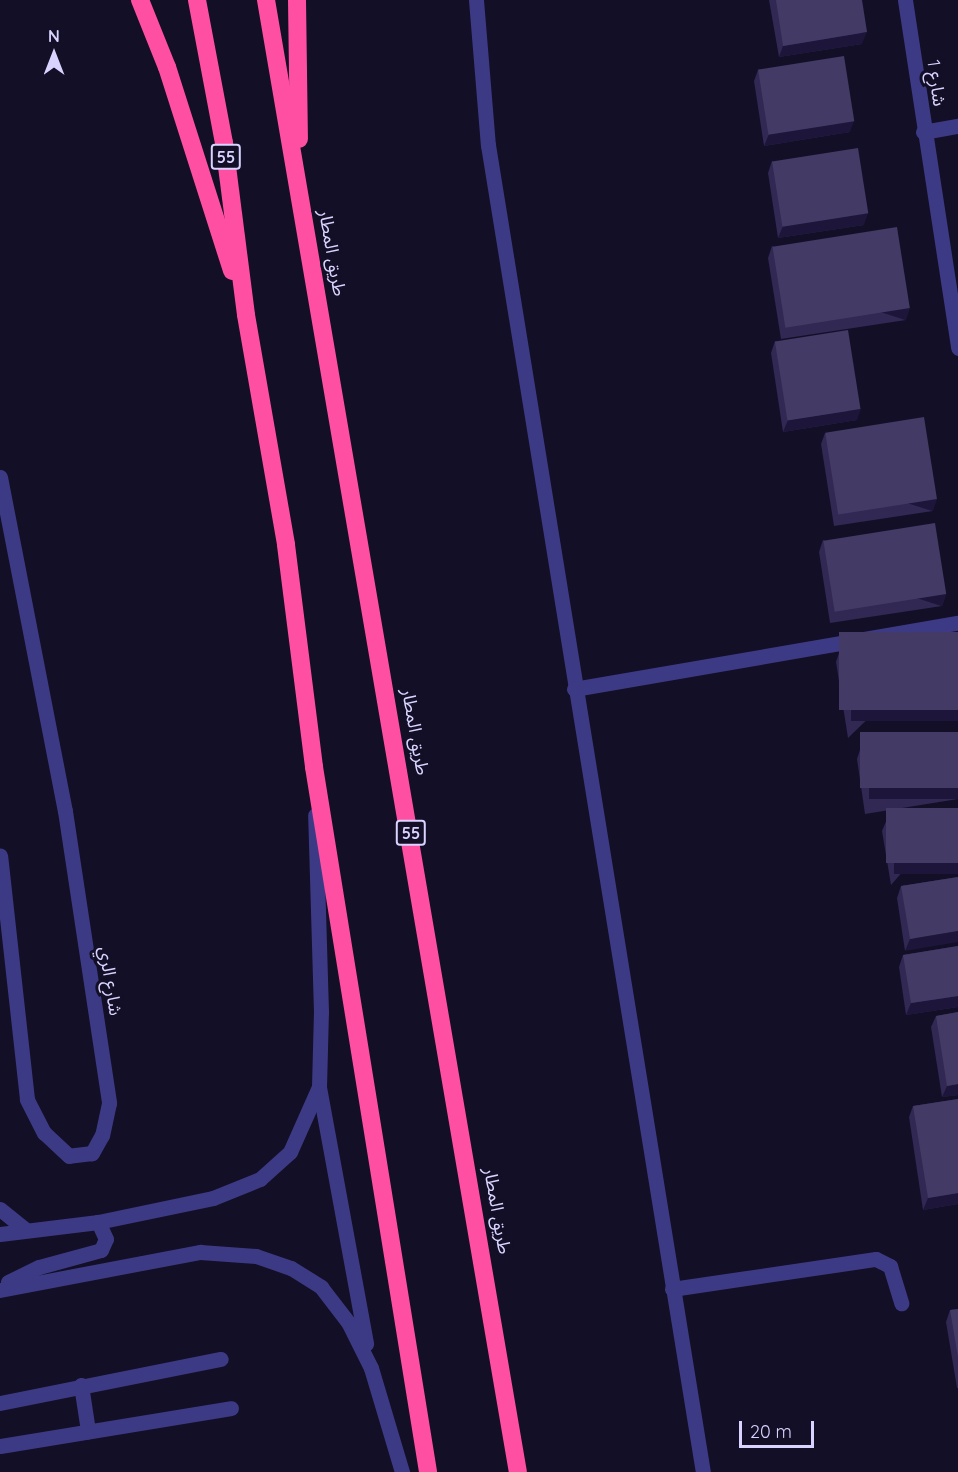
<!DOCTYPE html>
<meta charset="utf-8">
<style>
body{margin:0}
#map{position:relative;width:958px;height:1472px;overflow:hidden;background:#130f26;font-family:Quicksand,"Noto Sans Arabic",sans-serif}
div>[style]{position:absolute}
.minor>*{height:15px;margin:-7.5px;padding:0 7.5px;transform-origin:7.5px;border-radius:7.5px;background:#3d3a85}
.highway>*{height:18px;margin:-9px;padding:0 9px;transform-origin:9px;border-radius:9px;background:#ff4fa3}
.wall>*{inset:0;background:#312854}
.shaded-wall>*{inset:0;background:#1d163a;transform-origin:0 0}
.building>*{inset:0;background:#433a66;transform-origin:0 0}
span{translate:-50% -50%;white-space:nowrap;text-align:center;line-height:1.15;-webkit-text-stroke:6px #130f26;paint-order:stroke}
.shield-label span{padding:2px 4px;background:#130f26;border:2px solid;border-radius:4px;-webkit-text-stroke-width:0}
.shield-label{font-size:16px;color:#d9d4ff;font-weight:700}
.street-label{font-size:18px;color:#d9d4ff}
.north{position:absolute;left:24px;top:24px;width:60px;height:60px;-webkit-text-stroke:4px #130f26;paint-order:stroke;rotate:0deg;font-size:16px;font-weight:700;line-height:24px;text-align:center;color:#d9d4ff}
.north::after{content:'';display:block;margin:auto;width:21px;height:27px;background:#d9d4ff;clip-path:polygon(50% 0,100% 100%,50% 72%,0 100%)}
.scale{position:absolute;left:739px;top:1421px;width:75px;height:27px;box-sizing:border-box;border:3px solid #d9d4ff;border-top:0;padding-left:8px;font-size:18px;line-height:21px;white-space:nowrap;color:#d9d4ff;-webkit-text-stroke:4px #130f26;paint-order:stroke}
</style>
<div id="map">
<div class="minor">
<div style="left:476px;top:0;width:145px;rotate:85.3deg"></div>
<div style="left:488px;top:145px;width:1344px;rotate:80.8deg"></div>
<div style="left:905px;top:0;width:352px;rotate:81.3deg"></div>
<div style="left:923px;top:132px;width:36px;rotate:-10deg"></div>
<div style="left:0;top:477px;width:340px;rotate:79deg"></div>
<div style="left:65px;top:811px;width:295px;rotate:81.4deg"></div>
<div style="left:109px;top:1103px;width:33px;rotate:102deg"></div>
<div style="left:102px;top:1135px;width:21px;rotate:119deg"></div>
<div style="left:92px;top:1153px;width:23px;rotate:173deg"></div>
<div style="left:69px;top:1156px;width:34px;rotate:-137deg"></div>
<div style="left:44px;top:1133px;width:38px;rotate:-117deg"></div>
<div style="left:27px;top:1099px;width:245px;rotate:-96.3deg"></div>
<div style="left:574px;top:689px;width:390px;rotate:-9.8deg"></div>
<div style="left:319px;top:1087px;width:261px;rotate:79.6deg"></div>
<div style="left:0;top:1209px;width:32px;rotate:39deg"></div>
<div style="left:0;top:1234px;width:99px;rotate:-7deg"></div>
<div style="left:98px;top:1222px;width:117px;rotate:-11.8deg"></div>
<div style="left:213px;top:1198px;width:51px;rotate:-22deg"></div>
<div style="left:260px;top:1179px;width:40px;rotate:-42deg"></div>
<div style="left:290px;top:1152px;width:71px;rotate:-66deg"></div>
<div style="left:319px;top:1087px;width:75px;rotate:-88.5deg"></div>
<div style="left:321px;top:1012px;width:197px;rotate:-91.7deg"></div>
<div style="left:8px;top:1282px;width:34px;rotate:-26deg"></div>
<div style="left:39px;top:1267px;width:64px;rotate:-15.3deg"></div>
<div style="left:101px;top:1250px;width:12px;rotate:-66deg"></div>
<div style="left:106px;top:1239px;width:19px;rotate:-115deg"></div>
<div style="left:672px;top:1289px;width:206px;rotate:-8.4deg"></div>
<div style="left:876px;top:1259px;width:16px;rotate:27deg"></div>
<div style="left:890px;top:1266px;width:39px;rotate:73deg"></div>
<div style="left:0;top:1290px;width:204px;rotate:-10.8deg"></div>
<div style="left:200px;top:1252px;width:56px;rotate:4.1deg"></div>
<div style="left:256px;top:1256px;width:37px;rotate:19deg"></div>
<div style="left:291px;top:1268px;width:36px;rotate:32deg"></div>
<div style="left:321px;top:1287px;width:44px;rotate:52.4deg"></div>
<div style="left:348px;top:1322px;width:51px;rotate:63.4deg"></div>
<div style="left:371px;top:1368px;width:109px;rotate:73.4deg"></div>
<div style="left:81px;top:1385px;width:47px;rotate:81.3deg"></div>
<div style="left:0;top:1403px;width:225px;rotate:-11.3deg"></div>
<div style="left:0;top:1446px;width:234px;rotate:-9.3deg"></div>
</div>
<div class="highway">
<div style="left:140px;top:0;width:72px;rotate:68.1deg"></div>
<div style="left:167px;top:67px;width:214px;rotate:72.3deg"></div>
<div style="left:197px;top:0;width:146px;rotate:79.3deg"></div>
<div style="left:224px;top:143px;width:173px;rotate:82.7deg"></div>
<div style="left:246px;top:315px;width:233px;rotate:80.1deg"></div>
<div style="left:286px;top:545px;width:224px;rotate:82.8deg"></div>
<div style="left:314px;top:767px;width:714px;rotate:80.81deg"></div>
<div style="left:266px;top:0;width:1493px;rotate:80.29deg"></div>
<div style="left:297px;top:0;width:139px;rotate:89.2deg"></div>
</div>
<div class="wall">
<div style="clip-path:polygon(769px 0,862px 0,862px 44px,779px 57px)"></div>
<div style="clip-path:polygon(758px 70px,850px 132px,764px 146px,754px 81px)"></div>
<div style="clip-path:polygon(772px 161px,864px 225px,778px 238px,768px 173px)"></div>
<div style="clip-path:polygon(772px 246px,906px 320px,781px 339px,768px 258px)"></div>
<div style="clip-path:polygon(775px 341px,857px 420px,783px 432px,771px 353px)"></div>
<div style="clip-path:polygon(825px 433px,933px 511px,834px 526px,821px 444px)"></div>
<div style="clip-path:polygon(823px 540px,946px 594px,942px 606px,830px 623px,819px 552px)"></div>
<div style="clip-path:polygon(958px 632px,848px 738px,836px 662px,840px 650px)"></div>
<div style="clip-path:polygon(958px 732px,958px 799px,865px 814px,857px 759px,861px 747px)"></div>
<div style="clip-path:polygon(958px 808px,891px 885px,882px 831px,887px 819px)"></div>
<div style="clip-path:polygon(958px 877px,905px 951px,897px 898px,901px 886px)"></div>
<div style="clip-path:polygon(958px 946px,958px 1007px,906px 1015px,899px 967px,903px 955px)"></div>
<div style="clip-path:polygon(958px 1012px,958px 1095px,942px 1097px,931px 1027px,936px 1016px)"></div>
<div style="clip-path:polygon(958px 1099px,958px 1204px,923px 1210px,909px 1117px,913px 1106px)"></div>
<div style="clip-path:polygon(958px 1309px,958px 1388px,957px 1388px,946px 1322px,950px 1310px)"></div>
</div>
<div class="shaded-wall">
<div style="clip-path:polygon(867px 32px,862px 44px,779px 57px,783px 46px)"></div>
<div style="clip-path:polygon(854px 121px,850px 132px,764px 146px,769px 134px)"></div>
<div style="clip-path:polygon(868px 213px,864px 225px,778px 238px,783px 226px)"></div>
<div style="left:910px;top:308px;width:13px;height:126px;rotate:108deg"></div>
<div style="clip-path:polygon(861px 409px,857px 420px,783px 432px,788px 420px)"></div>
<div style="left:937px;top:499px;width:13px;height:100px;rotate:108deg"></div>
<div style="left:946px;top:594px;width:13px;height:112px;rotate:108deg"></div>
<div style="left:958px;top:710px;width:11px;height:107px;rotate:90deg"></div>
<div style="left:958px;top:788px;width:11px;height:89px;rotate:90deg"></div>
<div style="left:958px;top:863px;width:11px;height:64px;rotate:90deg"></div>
<div style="clip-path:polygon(958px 931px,958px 942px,905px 951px,910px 939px)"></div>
<div style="clip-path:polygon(958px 996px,958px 1007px,906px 1015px,911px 1003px)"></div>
<div style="clip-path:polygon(958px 1084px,958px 1095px,942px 1097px,947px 1086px)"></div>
<div style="clip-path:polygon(958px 1193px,958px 1204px,923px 1210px,928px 1198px)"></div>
</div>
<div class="building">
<div style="clip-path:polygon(776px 0,862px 0,867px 32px,783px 46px)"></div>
<div style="left:844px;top:56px;width:66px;height:87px;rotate:81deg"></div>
<div style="left:858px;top:148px;width:66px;height:87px;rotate:81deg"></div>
<div style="left:897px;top:227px;width:82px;height:126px;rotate:81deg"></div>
<div style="left:848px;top:330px;width:80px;height:74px;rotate:81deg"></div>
<div style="left:924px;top:417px;width:83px;height:100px;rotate:81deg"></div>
<div style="left:935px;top:523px;width:72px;height:113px;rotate:81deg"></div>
<div style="left:958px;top:632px;width:78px;height:119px;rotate:90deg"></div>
<div style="left:958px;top:732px;width:56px;height:98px;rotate:90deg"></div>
<div style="left:958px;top:808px;width:55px;height:72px;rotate:90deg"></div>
<div style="clip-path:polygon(958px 877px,958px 931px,910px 939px,901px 886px)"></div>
<div style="clip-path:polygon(958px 946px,958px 996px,911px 1003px,903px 955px)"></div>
<div style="clip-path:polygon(958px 1012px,958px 1084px,947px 1086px,936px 1016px)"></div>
<div style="clip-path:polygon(958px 1099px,958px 1193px,928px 1198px,913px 1106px)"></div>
<div style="clip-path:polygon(958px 1309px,958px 1357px,950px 1310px)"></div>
</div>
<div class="shield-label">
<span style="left:226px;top:157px">55</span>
<span style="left:411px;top:833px">55</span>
</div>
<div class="street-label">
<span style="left:936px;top:83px;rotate:82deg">شارع 1</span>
<span style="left:332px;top:253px;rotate:80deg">طريق المطار</span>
<span style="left:415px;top:732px;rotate:80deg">طريق المطار</span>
<span style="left:110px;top:981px;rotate:81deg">شارع الري</span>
<span style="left:497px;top:1211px;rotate:80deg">طريق المطار</span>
</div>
<div class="north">N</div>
<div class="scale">20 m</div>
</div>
